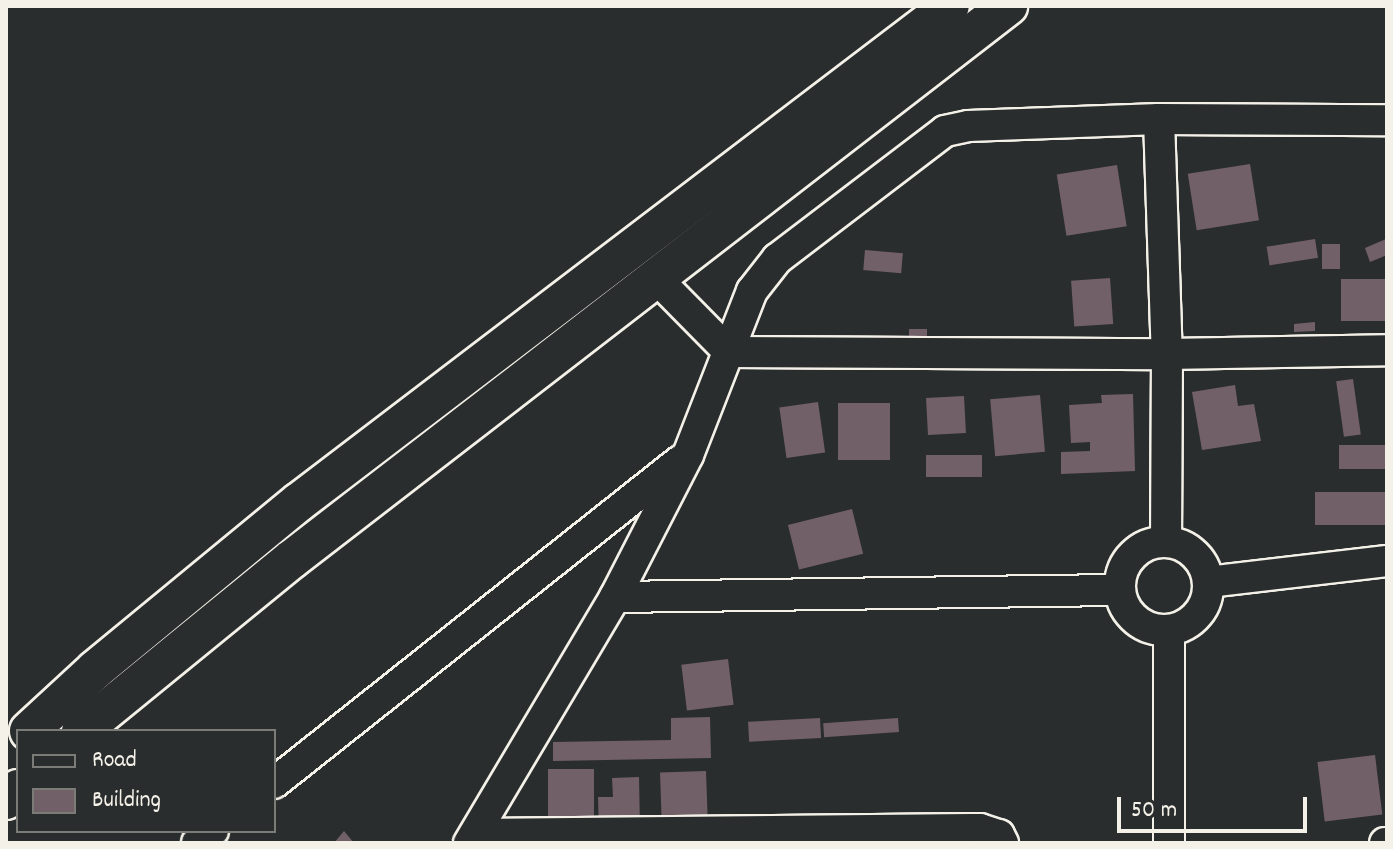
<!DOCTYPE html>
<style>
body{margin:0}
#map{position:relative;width:1393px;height:849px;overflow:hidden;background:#2a2d2e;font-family:Dekko,sans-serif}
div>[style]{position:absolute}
.building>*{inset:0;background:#726068;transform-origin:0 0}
.roads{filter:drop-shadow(2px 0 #f4f1e8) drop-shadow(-2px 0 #f4f1e8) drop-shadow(0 2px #f4f1e8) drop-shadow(0 -2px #f4f1e8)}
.minor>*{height:30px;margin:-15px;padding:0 15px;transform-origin:15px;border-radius:15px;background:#2a2d2e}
.minor>.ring{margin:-15px;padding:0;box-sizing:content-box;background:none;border:30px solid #2a2d2e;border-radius:50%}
.major>*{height:38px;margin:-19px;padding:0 19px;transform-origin:19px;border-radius:19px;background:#2a2d2e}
span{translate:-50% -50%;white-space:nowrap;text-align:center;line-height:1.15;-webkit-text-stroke:6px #2a2d2e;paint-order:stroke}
.frame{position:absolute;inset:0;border:8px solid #f4f1e8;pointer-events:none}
.legend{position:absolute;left:16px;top:729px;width:260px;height:104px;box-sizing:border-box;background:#2a2d2e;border:2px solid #7b7b78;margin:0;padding:10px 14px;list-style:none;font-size:24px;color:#f4f1e8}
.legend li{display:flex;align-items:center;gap:16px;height:40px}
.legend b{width:40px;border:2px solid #7b7b78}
.scale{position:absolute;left:1117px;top:797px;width:190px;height:36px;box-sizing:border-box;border:4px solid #f4f1e8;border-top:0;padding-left:10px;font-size:24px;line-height:28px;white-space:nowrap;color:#f4f1e8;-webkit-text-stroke:6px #2a2d2e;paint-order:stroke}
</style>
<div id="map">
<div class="building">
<div style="left:1250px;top:164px;width:57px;height:63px;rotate:81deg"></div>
<div style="left:1117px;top:165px;width:62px;height:61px;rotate:81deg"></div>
<div style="left:1315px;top:239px;width:19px;height:49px;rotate:81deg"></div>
<div style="clip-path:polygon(1386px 239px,1387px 255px,1370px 262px,1365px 248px)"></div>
<div style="left:1322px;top:244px;width:18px;height:25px"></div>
<div style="left:865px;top:250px;width:38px;height:20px;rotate:5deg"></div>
<div style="left:1110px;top:278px;width:46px;height:39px;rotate:86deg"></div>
<div style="left:1387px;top:279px;width:42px;height:46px;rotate:90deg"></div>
<div style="clip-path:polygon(1315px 322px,1315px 331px,1294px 332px,1294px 324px)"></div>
<div style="left:909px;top:329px;width:18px;height:13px"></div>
<div style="left:1353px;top:379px;width:56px;height:17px;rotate:82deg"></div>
<div style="clip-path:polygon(1235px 385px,1238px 406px,1254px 404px,1261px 441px,1202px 450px,1192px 392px)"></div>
<div style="clip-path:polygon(1133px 394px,1135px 471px,1061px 474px,1061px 452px,1090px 451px,1090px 442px,1071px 443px,1069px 405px,1102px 403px,1101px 395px)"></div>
<div style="left:1040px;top:395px;width:57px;height:50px;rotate:85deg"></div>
<div style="left:964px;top:396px;width:37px;height:38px;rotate:87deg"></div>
<div style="left:818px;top:402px;width:51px;height:39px;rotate:82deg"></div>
<div style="left:838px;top:403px;width:52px;height:57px"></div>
<div style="left:1339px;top:445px;width:48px;height:24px"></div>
<div style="left:982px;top:455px;width:22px;height:56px;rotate:90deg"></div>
<div style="left:1387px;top:492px;width:33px;height:72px;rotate:90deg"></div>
<div style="left:852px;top:509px;width:46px;height:66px;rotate:76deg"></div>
<div style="left:728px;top:659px;width:46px;height:47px;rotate:83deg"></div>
<div style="clip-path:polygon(710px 717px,711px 758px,553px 761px,553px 742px,671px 740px,671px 718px)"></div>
<div style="left:820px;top:718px;width:20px;height:72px;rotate:87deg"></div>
<div style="left:898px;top:718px;width:14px;height:75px;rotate:86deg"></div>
<div style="left:1375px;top:755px;width:60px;height:58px;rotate:83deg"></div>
<div style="left:594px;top:769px;width:55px;height:46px;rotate:90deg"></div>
<div style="left:706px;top:771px;width:50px;height:46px;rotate:88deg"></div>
<div style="clip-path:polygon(639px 777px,640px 829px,599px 830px,598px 797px,613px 797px,612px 778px)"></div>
<div style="clip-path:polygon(344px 831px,354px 843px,334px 843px)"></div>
</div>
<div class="roads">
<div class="minor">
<div style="left:1159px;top:119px;width:235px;rotate:88.1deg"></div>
<div style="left:1167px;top:354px;width:187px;rotate:90.3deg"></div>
<div style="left:656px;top:278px;width:104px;rotate:45.4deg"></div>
<div style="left:729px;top:352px;width:438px;rotate:0.3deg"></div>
<div style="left:1167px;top:354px;width:220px;rotate:-1deg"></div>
<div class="ring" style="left:1120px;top:542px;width:58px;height:58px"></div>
<div style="left:1208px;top:582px;width:180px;rotate:-6.7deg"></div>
<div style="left:615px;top:597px;width:504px;rotate:-0.8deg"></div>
<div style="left:274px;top:783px;width:518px;rotate:-38.42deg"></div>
<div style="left:475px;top:834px;width:505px;rotate:-0.57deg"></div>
<div style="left:980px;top:829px;width:20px;rotate:18deg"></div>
<div style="left:999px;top:835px;width:9px;rotate:63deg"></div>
<div style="left:197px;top:843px;width:20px;rotate:-37deg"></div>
<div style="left:469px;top:843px;width:286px;rotate:-59.3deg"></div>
<div style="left:615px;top:597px;width:160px;rotate:-62.8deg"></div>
<div style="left:688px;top:455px;width:176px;rotate:-68.7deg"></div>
<div style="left:752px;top:291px;width:41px;rotate:-52deg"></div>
<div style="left:777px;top:259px;width:211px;rotate:-37.3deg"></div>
<div style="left:945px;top:131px;width:24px;rotate:-12deg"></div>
<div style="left:968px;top:126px;width:191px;rotate:-2.1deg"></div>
<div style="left:1159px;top:119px;width:228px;rotate:0.3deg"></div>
<div style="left:1169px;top:843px;width:213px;rotate:-90deg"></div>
<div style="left:1385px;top:843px;width:2px"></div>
</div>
<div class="major">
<div style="left:29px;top:731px;width:90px;rotate:-42.7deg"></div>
<div style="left:95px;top:670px;width:264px;rotate:-39.5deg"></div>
<div style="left:299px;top:502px;width:818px;rotate:-37.3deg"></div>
<div style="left:81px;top:731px;width:272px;rotate:-39.2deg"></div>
<div style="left:292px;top:559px;width:905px;rotate:-37.68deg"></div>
<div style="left:6px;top:800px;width:16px;rotate:-43deg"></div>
</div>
</div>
<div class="frame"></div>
<ul class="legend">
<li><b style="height:10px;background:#2a2d2e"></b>Road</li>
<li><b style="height:22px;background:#726068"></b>Building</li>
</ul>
<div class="scale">50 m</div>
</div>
